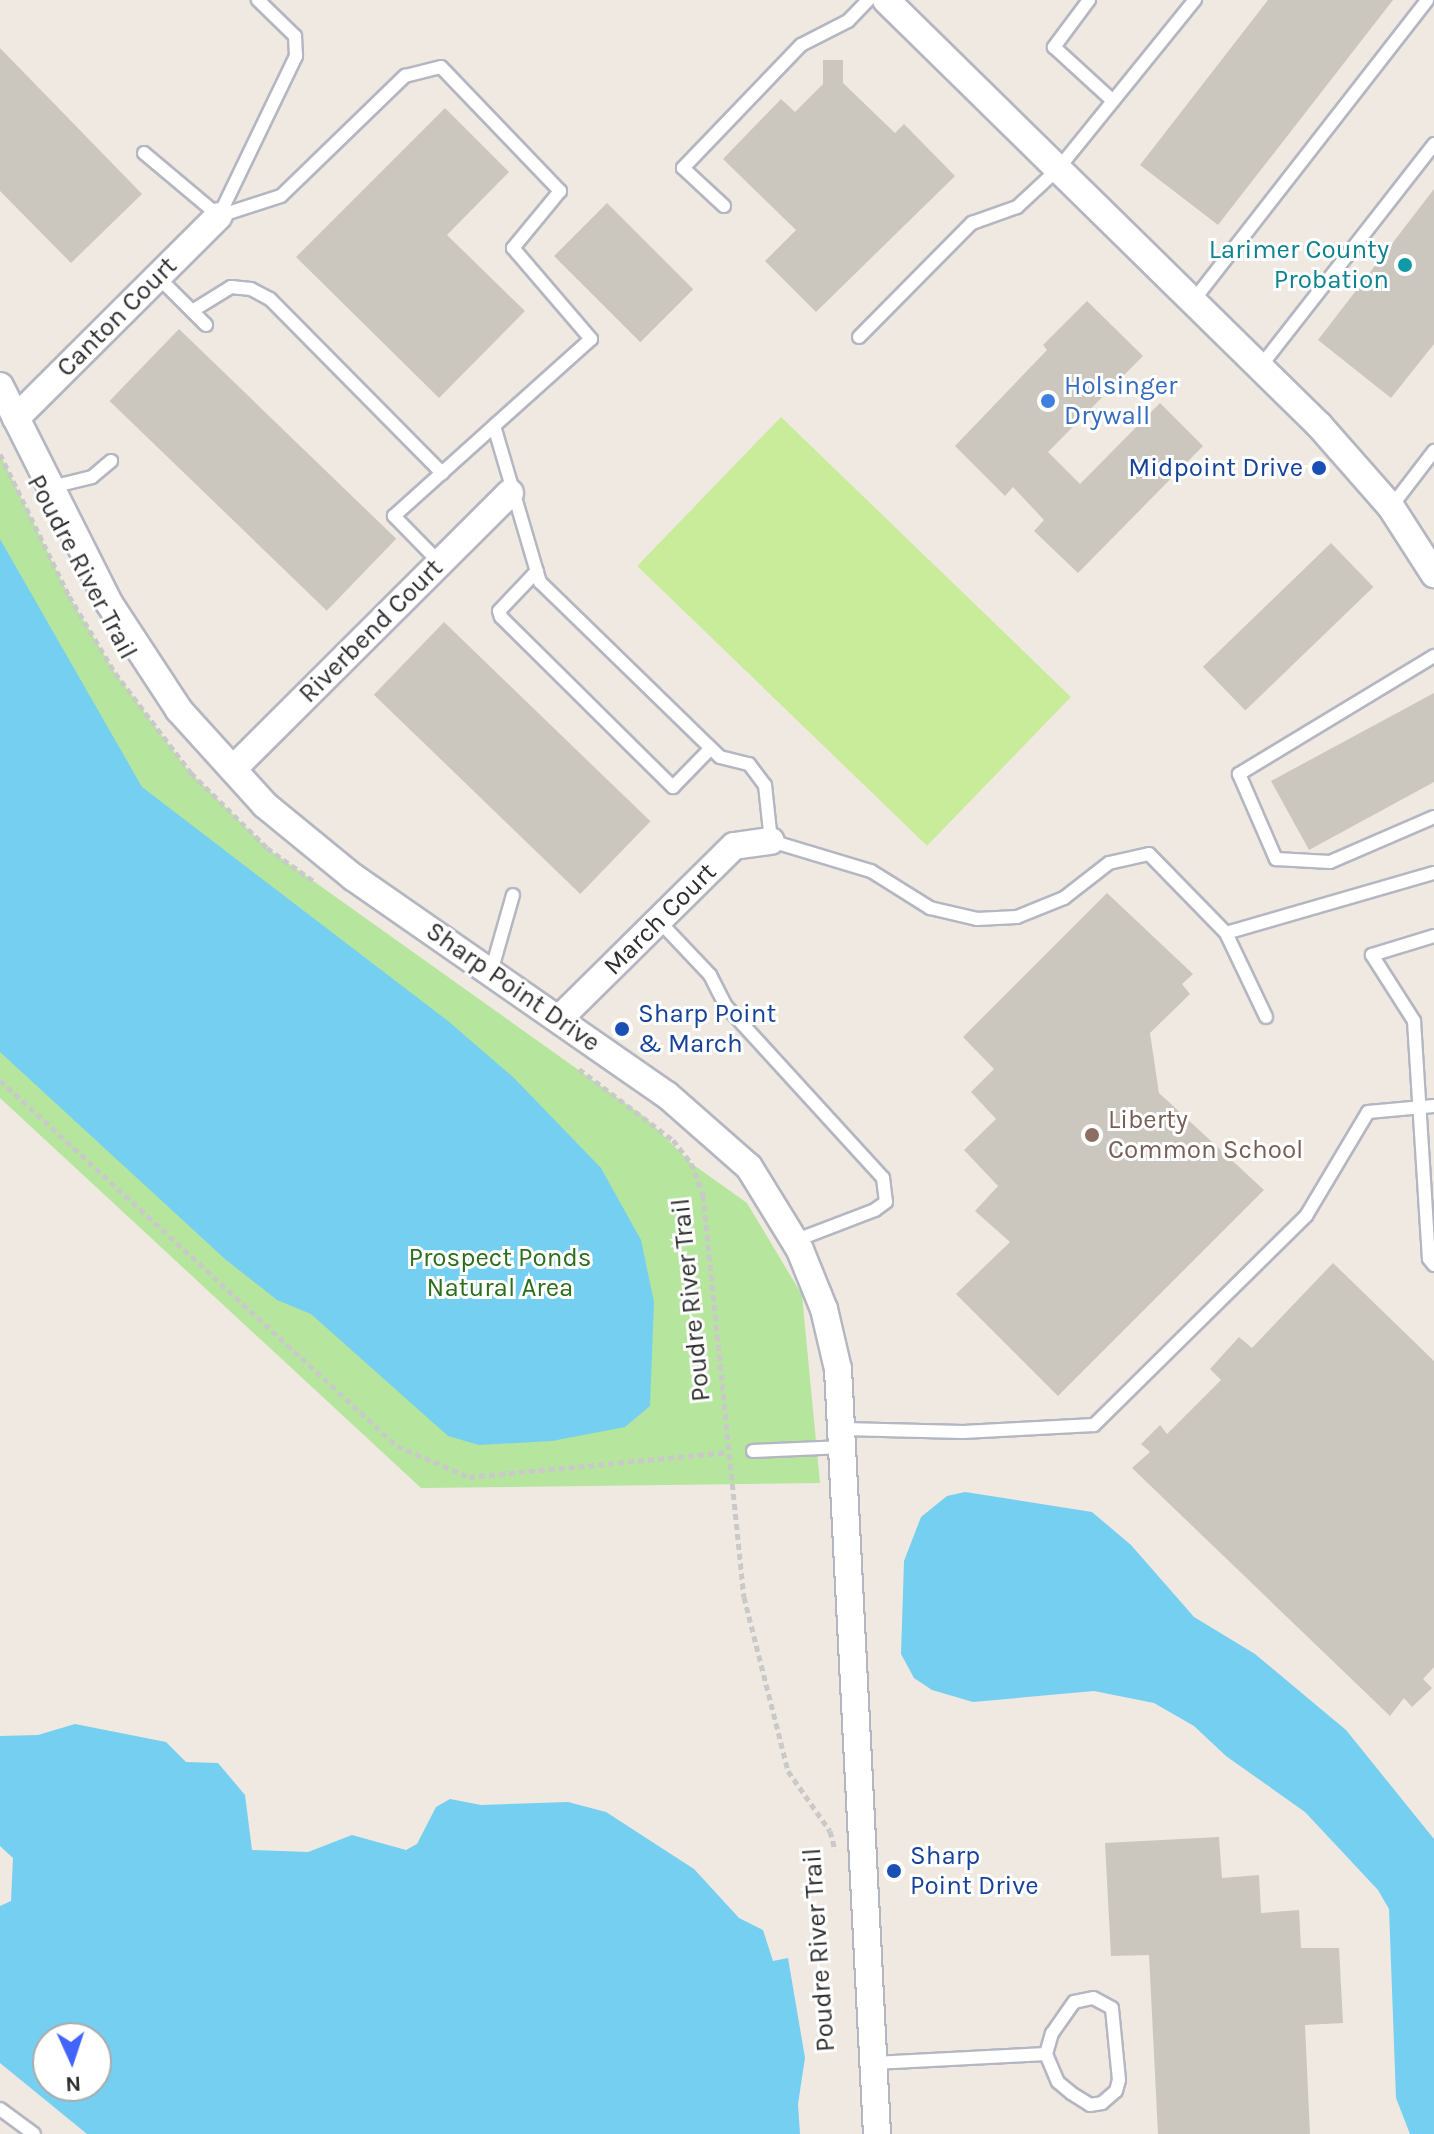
<!DOCTYPE html>
<style>
body{margin:0}
#map{position:relative;width:1434px;height:2134px;overflow:hidden;background:#efe9e1;font-family:Karla,sans-serif}
div>[style]{position:absolute}
.green>*{inset:0;background:#b6e59e}
.pitch>*{inset:0;background:#c9ec9a;transform-origin:0 0}
.water>*{inset:0;background:#75cff0}
.building>*{inset:0;background:#cbc7bf;transform-origin:0 0}
.path>*{height:5px;margin-top:-2.5px;transform-origin:0;background:repeating-linear-gradient(90deg,#c9c9c9 0 6px,transparent 0 10px)}
.roads{filter:drop-shadow(2px 0 #b4b7c1) drop-shadow(-2px 0 #b4b7c1) drop-shadow(0 2px #b4b7c1) drop-shadow(0 -2px #b4b7c1)}
.service>*{height:12px;margin:-6px;padding:0 6px;transform-origin:6px;border-radius:6px;background:#fff}
.minor>*{height:26px;margin:-13px;padding:0 13px;transform-origin:13px;border-radius:13px;background:#fff}
.dots>*{width:22px;height:22px;translate:-50% -50%;box-sizing:border-box;border:4px solid #fff;border-radius:50%}
span{translate:-50% -50%;white-space:nowrap;text-align:center;line-height:1.15;-webkit-text-stroke:6px #fff;paint-order:stroke}
.culture-label{font-size:26px;color:#0d838f}
.right{translate:-100% -50%;text-align:right}
.street-label{font-size:26px;color:#2e2e2e}
.shop-label{font-size:26px;color:#366cbe}
.left{translate:0 -50%;text-align:left}
.transit-label{font-size:26px;color:#164399}
.education-label{font-size:26px;color:#785e54}
.park-label{font-size:26px;color:#2c6e1b}
.north{position:absolute;left:32px;top:2022px;width:80px;height:80px;box-sizing:border-box;background:#fff;border:2px solid #ababab;border-radius:50%;rotate:177deg;font-size:22px;font-weight:700;line-height:32px;text-align:center;color:#2e2e2e}
.north::after{content:'';display:block;margin:auto;width:28px;height:36px;background:#4264fb;clip-path:polygon(50% 0,100% 100%,50% 72%,0 100%)}
</style>
<div id="map">
<div class="green">
<div style="clip-path:polygon(0 454px,69px 596px,115px 673px,188px 770px,267px 848px,646px 1118px,691px 1163px,747px 1203px,802px 1295px,820px 1483px,421px 1488px,0 1098px)"></div>
</div>
<div class="pitch">
<div style="left:781px;top:417px;width:403px;height:207px;rotate:44deg"></div>
</div>
<div class="water">
<div style="clip-path:polygon(0 539px,142px 787px,448px 1021px,514px 1078px,601px 1168px,641px 1240px,654px 1302px,650px 1406px,625px 1427px,552px 1441px,479px 1445px,448px 1436px,311px 1314px,277px 1300px,225px 1259px,0 1052px)"></div>
<div style="clip-path:polygon(965px 1492px,1092px 1512px,1131px 1545px,1194px 1617px,1255px 1654px,1346px 1730px,1434px 1839px,1434px 2134px,1410px 2134px,1396px 2098px,1389px 1909px,1378px 1890px,1305px 1812px,1226px 1756px,1194px 1726px,1154px 1703px,1094px 1691px,973px 1702px,932px 1690px,914px 1678px,901px 1654px,904px 1561px,921px 1517px,947px 1496px)"></div>
<div style="clip-path:polygon(evenodd,75px 1724px,166px 1742px,186px 1762px,218px 1763px,245px 1795px,252px 1850px,308px 1852px,352px 1835px,406px 1850px,417px 1844px,436px 1807px,450px 1799px,481px 1805px,568px 1802px,606px 1812px,694px 1869px,739px 1918px,763px 1930px,773px 1961px,788px 1958px,805px 2058px,798px 2104px,800px 2134px,87px 2134px,0 2063px,0 1906px,11px 1901px,13px 1858px,0 1846px,0 1736px,38px 1735px,75px 1724px,48px 2038px,96px 2038px,96px 2086px,48px 2086px,48px 2038px)"></div>
</div>
<div class="building">
<div style="clip-path:polygon(1268px 0,1393px 0,1218px 225px,1140px 165px)"></div>
<div style="clip-path:polygon(0 48px,142px 194px,71px 263px,0 191px)"></div>
<div style="clip-path:polygon(823px 60px,843px 60px,843px 83px,895px 133px,904px 124px,955px 176px,816px 312px,765px 261px,796px 230px,723px 159px,781px 99px,795px 112px,823px 84px)"></div>
<div style="clip-path:polygon(445px 108px,509px 172px,447px 235px,525px 311px,439px 398px,296px 257px)"></div>
<div style="clip-path:polygon(1434px 189px,1434px 344px,1391px 398px,1318px 340px)"></div>
<div style="left:607px;top:203px;width:122px;height:75px;rotate:45deg"></div>
<div style="clip-path:polygon(1087px 301px,1143px 356px,1048px 452px,1080px 484px,1160px 403px,1203px 446px,1078px 573px,1034px 531px,1044px 520px,1013px 487px,1005px 496px,955px 446px,1047px 350px,1043px 345px)"></div>
<div style="left:179px;top:329px;width:302px;height:100px;rotate:44deg"></div>
<div style="left:1331px;top:543px;width:61px;height:178px;rotate:46deg"></div>
<div style="left:444px;top:622px;width:287px;height:101px;rotate:44deg"></div>
<div style="clip-path:polygon(1434px 693px,1434px 782px,1309px 850px,1271px 781px)"></div>
<div style="clip-path:polygon(1107px 893px,1193px 974px,1182px 984px,1190px 994px,1150px 1033px,1159px 1093px,1264px 1190px,1058px 1396px,956px 1294px,1010px 1242px,975px 1211px,998px 1186px,964px 1150px,996px 1119px,971px 1092px,994px 1069px,963px 1037px)"></div>
<div style="clip-path:polygon(1333px 1263px,1434px 1361px,1434px 1667px,1423px 1679px,1432px 1688px,1412px 1707px,1404px 1698px,1390px 1716px,1132px 1468px,1150px 1452px,1141px 1444px,1160px 1425px,1167px 1434px,1221px 1380px,1210px 1369px,1239px 1337px,1252px 1348px)"></div>
<div style="clip-path:polygon(1219px 1837px,1222px 1878px,1259px 1875px,1261px 1913px,1299px 1910px,1301px 1948px,1339px 1948px,1343px 2023px,1305px 2025px,1310px 2134px,1158px 2134px,1149px 1955px,1111px 1956px,1105px 1843px)"></div>
</div>
<div class="path">
<div style="left:0;top:454px;width:158px;rotate:64.1deg"></div>
<div style="left:69px;top:596px;width:90px;rotate:59.1deg"></div>
<div style="left:115px;top:673px;width:126px;rotate:52.8deg"></div>
<div style="left:191px;top:773px;width:107px;rotate:44.6deg"></div>
<div style="left:267px;top:848px;width:60px;rotate:35.5deg"></div>
<div style="left:579px;top:1069px;width:118px;rotate:37.1deg"></div>
<div style="left:673px;top:1140px;width:29px;rotate:52deg"></div>
<div style="left:691px;top:1163px;width:34px;rotate:69deg"></div>
<div style="left:703px;top:1195px;width:404px;rotate:84.2deg"></div>
<div style="left:744px;top:1597px;width:179px;rotate:75.8deg"></div>
<div style="left:788px;top:1771px;width:73px;rotate:55deg"></div>
<div style="left:830px;top:1831px;width:20px;rotate:75deg"></div>
<div style="left:0;top:1080px;width:540px;rotate:42.67deg"></div>
<div style="left:397px;top:1446px;width:78px;rotate:23.3deg"></div>
<div style="left:469px;top:1477px;width:259px;rotate:-5.5deg"></div>
</div>
<div class="roads">
<div class="service">
<div style="left:1089px;top:0;width:59px;rotate:126.7deg"></div>
<div style="left:1054px;top:47px;width:80px;rotate:42.5deg"></div>
<div style="left:144px;top:153px;width:98px;rotate:40deg"></div>
<div style="left:724px;top:206px;width:56px;rotate:-137.2deg"></div>
<div style="left:683px;top:168px;width:170px;rotate:-46.2deg"></div>
<div style="left:801px;top:45px;width:53px;rotate:-27.1deg"></div>
<div style="left:848px;top:21px;width:29px;rotate:-46deg"></div>
<div style="left:219px;top:216px;width:65px;rotate:-17.9deg"></div>
<div style="left:281px;top:196px;width:173px;rotate:-44.1deg"></div>
<div style="left:405px;top:76px;width:37px;rotate:-14deg"></div>
<div style="left:441px;top:67px;width:172px;rotate:46.2deg"></div>
<div style="left:560px;top:191px;width:74px;rotate:129.5deg"></div>
<div style="left:513px;top:248px;width:120px;rotate:49.4deg"></div>
<div style="left:591px;top:339px;width:130px;rotate:138.1deg"></div>
<div style="left:494px;top:426px;width:163px;rotate:73.6deg"></div>
<div style="left:540px;top:582px;width:251px;rotate:44.2deg"></div>
<div style="left:720px;top:757px;width:30px;rotate:14deg"></div>
<div style="left:749px;top:764px;width:26px;rotate:53deg"></div>
<div style="left:765px;top:785px;width:56px;rotate:83.9deg"></div>
<div style="left:771px;top:841px;width:104px;rotate:16.7deg"></div>
<div style="left:871px;top:871px;width:70px;rotate:32.1deg"></div>
<div style="left:930px;top:908px;width:48px;rotate:13.2deg"></div>
<div style="left:977px;top:919px;width:40px;rotate:-2.9deg"></div>
<div style="left:1017px;top:917px;width:51px;rotate:-22deg"></div>
<div style="left:1064px;top:898px;width:57px;rotate:-37.9deg"></div>
<div style="left:1109px;top:863px;width:41px;rotate:-12.7deg"></div>
<div style="left:1149px;top:854px;width:110px;rotate:45.7deg"></div>
<div style="left:1226px;top:933px;width:93px;rotate:64.5deg"></div>
<div style="left:219px;top:216px;width:178px;rotate:-64.3deg"></div>
<div style="left:296px;top:56px;width:20px;rotate:-93deg"></div>
<div style="left:295px;top:36px;width:52px;rotate:-135.8deg"></div>
<div style="left:158px;top:277px;width:68px;rotate:45deg"></div>
<div style="left:1193px;top:301px;width:381px;rotate:-52.1deg"></div>
<div style="left:192px;top:311px;width:46px;rotate:-31.6deg"></div>
<div style="left:231px;top:287px;width:20px;rotate:6deg"></div>
<div style="left:251px;top:289px;width:21px;rotate:28deg"></div>
<div style="left:270px;top:299px;width:245px;rotate:45.3deg"></div>
<div style="left:859px;top:337px;width:161px;rotate:-45.3deg"></div>
<div style="left:972px;top:223px;width:48px;rotate:-19.6deg"></div>
<div style="left:1017px;top:207px;width:56px;rotate:-42.8deg"></div>
<div style="left:1058px;top:169px;width:218px;rotate:-51deg"></div>
<div style="left:1260px;top:367px;width:283px;rotate:-52deg"></div>
<div style="left:51px;top:487px;width:42px;rotate:-13.7deg"></div>
<div style="left:92px;top:477px;width:25px;rotate:-40deg"></div>
<div style="left:1391px;top:507px;width:71px;rotate:-52.5deg"></div>
<div style="left:440px;top:563px;width:66px;rotate:-134.4deg"></div>
<div style="left:394px;top:516px;width:135px;rotate:-42deg"></div>
<div style="left:537px;top:571px;width:55px;rotate:133.5deg"></div>
<div style="left:499px;top:611px;width:6px;rotate:72deg"></div>
<div style="left:501px;top:617px;width:242px;rotate:44.7deg"></div>
<div style="left:673px;top:787px;width:54px;rotate:-45.7deg"></div>
<div style="left:1434px;top:656px;width:228px;rotate:148.8deg"></div>
<div style="left:1239px;top:774px;width:93px;rotate:66.5deg"></div>
<div style="left:1276px;top:859px;width:54px;rotate:3.2deg"></div>
<div style="left:1330px;top:862px;width:113px;rotate:-23.4deg"></div>
<div style="left:658px;top:920px;width:76px;rotate:46.6deg"></div>
<div style="left:710px;top:975px;width:34px;rotate:63deg"></div>
<div style="left:725px;top:1005px;width:234px;rotate:47.6deg"></div>
<div style="left:883px;top:1178px;width:24px;rotate:83deg"></div>
<div style="left:886px;top:1202px;width:14px;rotate:144deg"></div>
<div style="left:875px;top:1210px;width:87px;rotate:159.1deg"></div>
<div style="left:1226px;top:933px;width:216px;rotate:-16.1deg"></div>
<div style="left:1434px;top:936px;width:65px;rotate:163deg"></div>
<div style="left:1372px;top:955px;width:78px;rotate:57.5deg"></div>
<div style="left:1414px;top:1021px;width:238px;rotate:86.4deg"></div>
<div style="left:1429px;top:1259px;width:8px;rotate:50deg"></div>
<div style="left:491px;top:972px;width:80px;rotate:-74.1deg"></div>
<div style="left:843px;top:1429px;width:120px;rotate:1.4deg"></div>
<div style="left:963px;top:1432px;width:131px;rotate:-3.1deg"></div>
<div style="left:1094px;top:1425px;width:298px;rotate:-44.6deg"></div>
<div style="left:1306px;top:1216px;width:121px;rotate:-59.2deg"></div>
<div style="left:1368px;top:1112px;width:66px;rotate:-5.2deg"></div>
<div style="left:753px;top:1451px;width:91px;rotate:-2.5deg"></div>
<div style="left:874px;top:2063px;width:172px;rotate:-3deg"></div>
<div style="left:1046px;top:2054px;width:30px;rotate:67deg"></div>
<div style="left:1058px;top:2082px;width:17px;rotate:40deg"></div>
<div style="left:1071px;top:2093px;width:22px;rotate:32deg"></div>
<div style="left:1090px;top:2105px;width:12px;rotate:-9deg"></div>
<div style="left:1102px;top:2103px;width:18px;rotate:-41deg"></div>
<div style="left:1116px;top:2091px;width:11px;rotate:-75deg"></div>
<div style="left:1119px;top:2080px;width:72px;rotate:-95.6deg"></div>
<div style="left:1112px;top:2008px;width:21px;rotate:-152deg"></div>
<div style="left:1093px;top:1998px;width:19px;rotate:168deg"></div>
<div style="left:1074px;top:2002px;width:38px;rotate:125deg"></div>
<div style="left:1052px;top:2033px;width:22px;rotate:106deg"></div>
<div style="left:0;top:2109px;width:42px;rotate:36.3deg"></div>
</div>
<div class="minor">
<div style="left:886px;top:0;width:607px;rotate:44.47deg"></div>
<div style="left:1319px;top:425px;width:109px;rotate:48.7deg"></div>
<div style="left:1391px;top:507px;width:80px;rotate:57.3deg"></div>
<div style="left:0;top:386px;width:243px;rotate:63.3deg"></div>
<div style="left:109px;top:603px;width:128px;rotate:56.8deg"></div>
<div style="left:179px;top:710px;width:128px;rotate:47.8deg"></div>
<div style="left:265px;top:805px;width:114px;rotate:39.3deg"></div>
<div style="left:353px;top:877px;width:382px;rotate:34.8deg"></div>
<div style="left:667px;top:1095px;width:109px;rotate:41.3deg"></div>
<div style="left:749px;top:1167px;width:97px;rotate:58.4deg"></div>
<div style="left:800px;top:1250px;width:64px;rotate:67.9deg"></div>
<div style="left:824px;top:1309px;width:62px;rotate:76.9deg"></div>
<div style="left:838px;top:1369px;width:766px;rotate:87.08deg"></div>
<div style="left:16px;top:418px;width:286px;rotate:-44.9deg"></div>
<div style="left:233px;top:769px;width:391px;rotate:-44.9deg"></div>
<div style="left:559px;top:1019px;width:246px;rotate:-44.7deg"></div>
<div style="left:734px;top:846px;width:37px;rotate:-8deg"></div>
</div>
</div>
<div class="dots">
<div style="left:1405px;top:265px;background:#0f9aa8"></div>
<div style="left:1048px;top:401px;background:#3f7fe0"></div>
<div style="left:1319px;top:468px;background:#1a4fb4"></div>
<div style="left:622px;top:1029px;background:#1a4fb4"></div>
<div style="left:1092px;top:1135px;background:#8d6e63"></div>
<div style="left:894px;top:1871px;background:#1a4fb4"></div>
</div>
<div class="culture-label">
<span class="right" style="left:1389px;top:265px">Larimer County<br>Probation</span>
</div>
<div class="street-label">
<span style="left:117px;top:317px;rotate:-45deg">Canton Court</span>
<span style="left:82px;top:567px;rotate:62deg">Poudre River Trail</span>
<span style="left:371px;top:631px;rotate:-45deg">Riverbend Court</span>
<span style="left:660px;top:919px;rotate:-45deg">March Court</span>
<span style="left:513px;top:987px;rotate:35deg">Sharp Point Drive</span>
<span style="left:691px;top:1300px;rotate:-96deg">Poudre River Trail</span>
<span style="left:819px;top:1950px;rotate:-94deg">Poudre River Trail</span>
</div>
<div class="shop-label">
<span class="left" style="left:1064px;top:401px">Holsinger<br>Drywall</span>
</div>
<div class="transit-label">
<span class="right" style="left:1303px;top:468px">Midpoint Drive</span>
<span class="left" style="left:638px;top:1029px">Sharp Point<br>&amp; March</span>
<span class="left" style="left:910px;top:1871px">Sharp<br>Point Drive</span>
</div>
<div class="education-label">
<span class="left" style="left:1108px;top:1135px">Liberty<br>Common School</span>
</div>
<div class="park-label">
<span style="left:500px;top:1273px">Prospect Ponds<br>Natural Area</span>
</div>
<div class="north">N</div>
</div>
